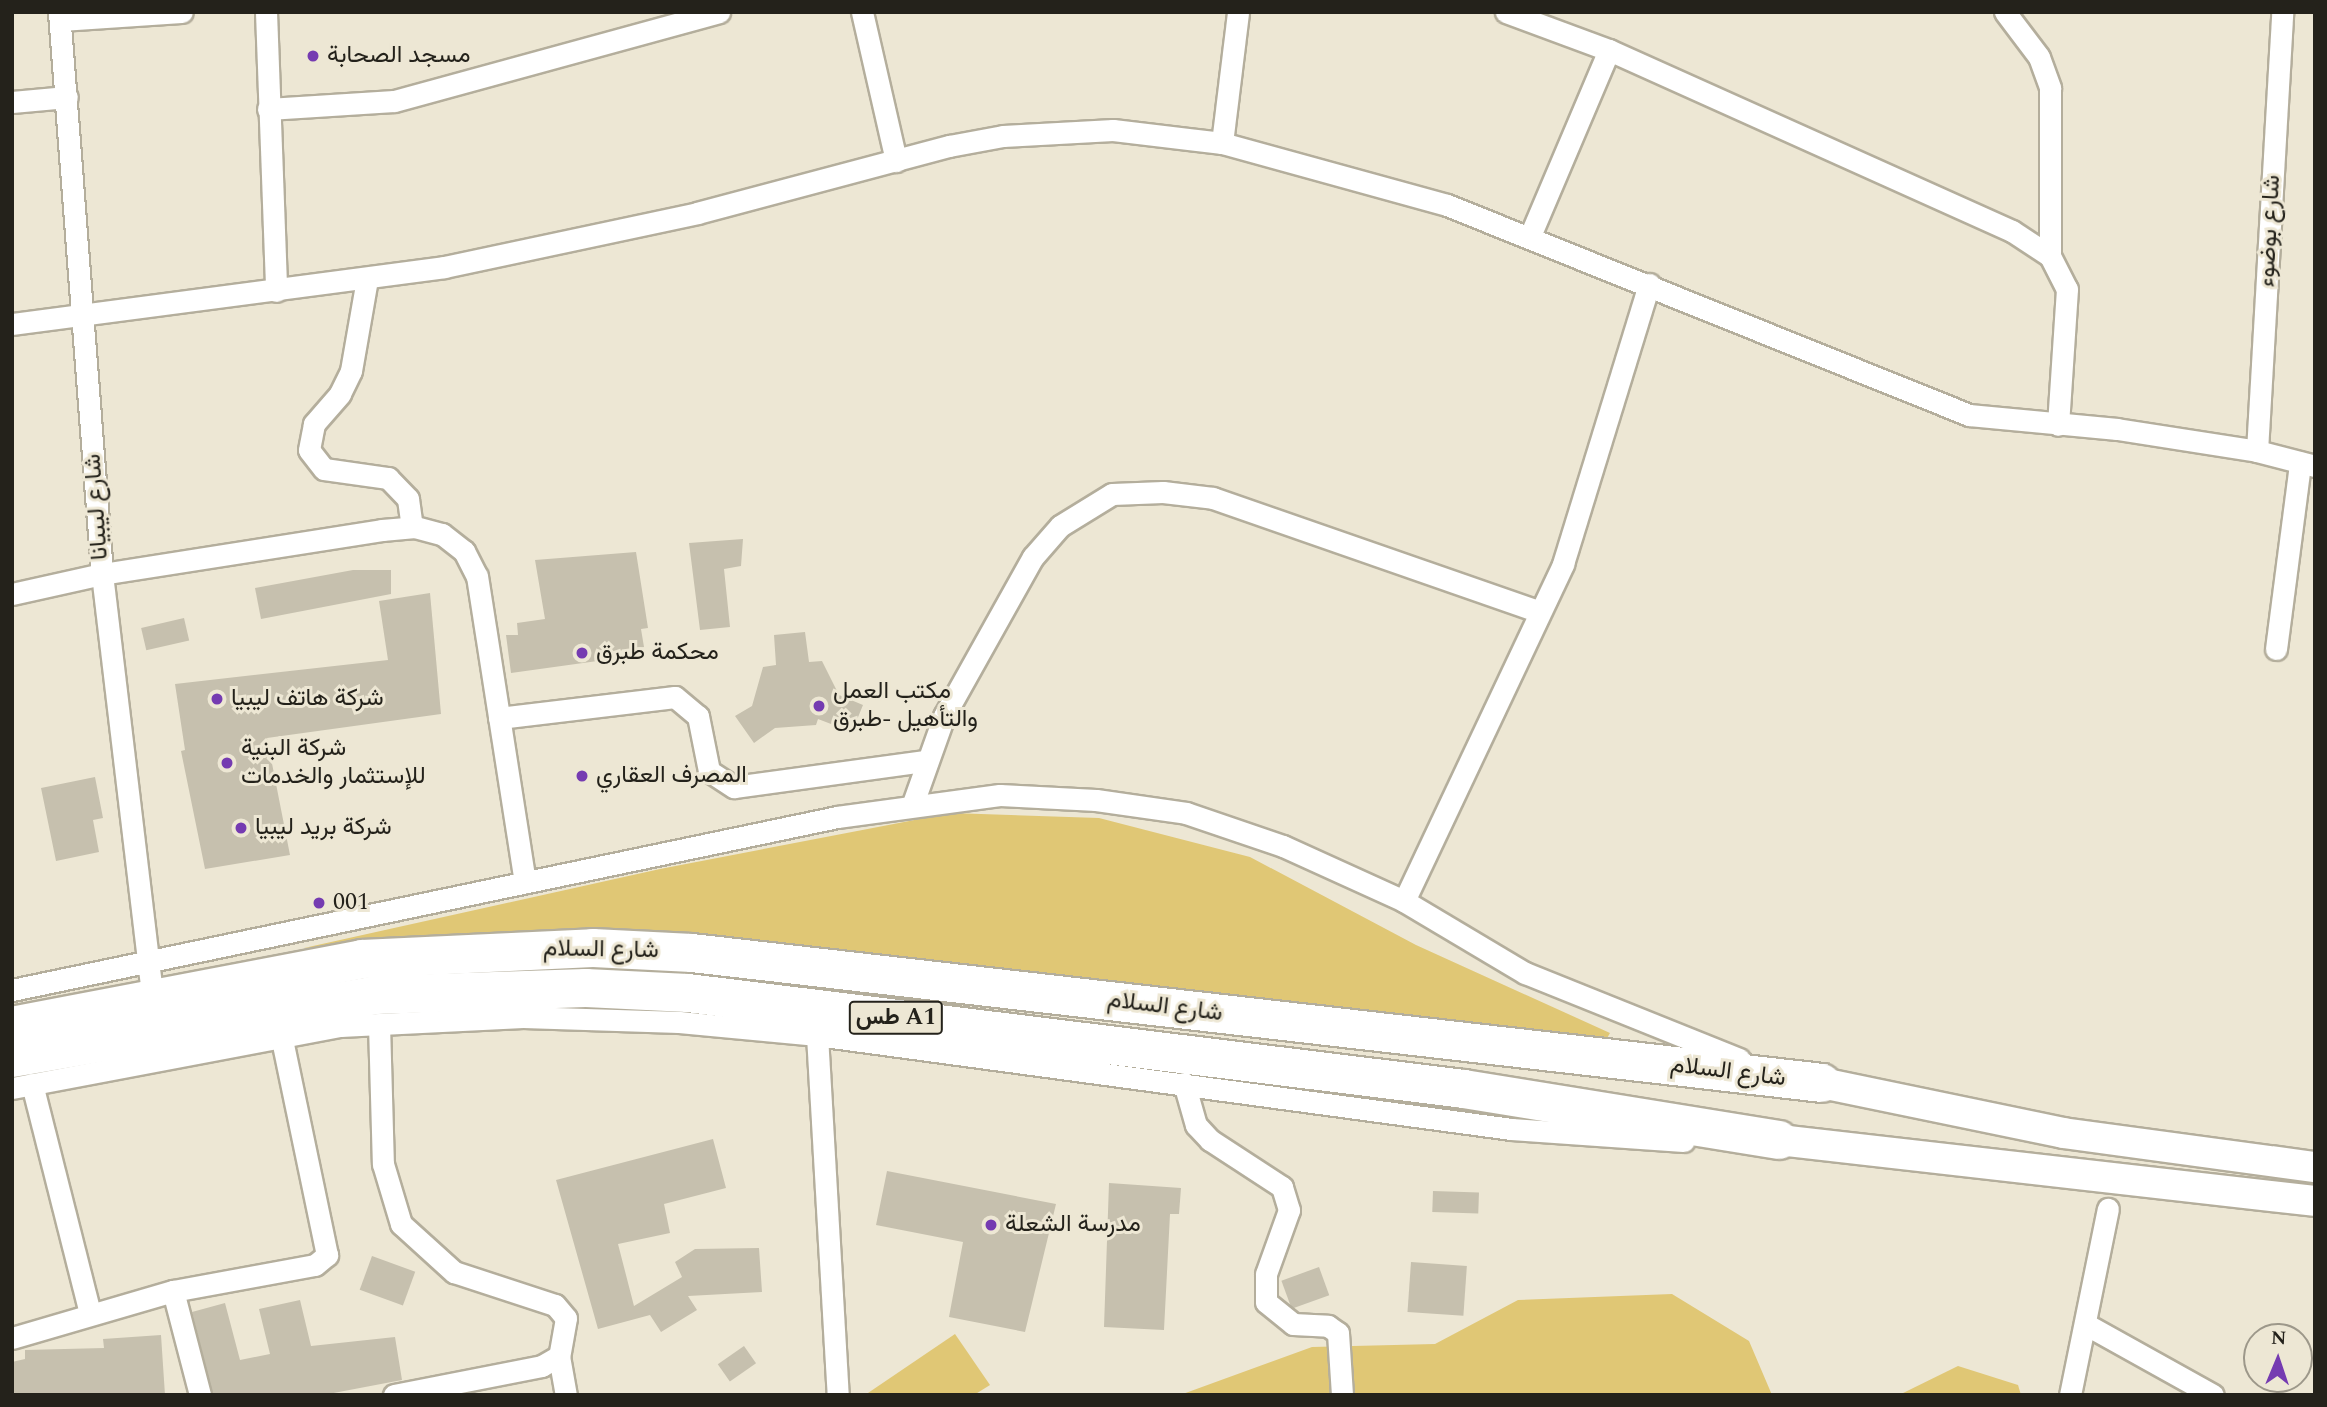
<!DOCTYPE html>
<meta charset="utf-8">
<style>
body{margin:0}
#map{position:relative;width:2327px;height:1407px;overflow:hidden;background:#ede7d4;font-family:Spectral,Vazirmatn,serif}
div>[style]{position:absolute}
.green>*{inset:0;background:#e0c775}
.building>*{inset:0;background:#c6c0ae;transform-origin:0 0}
.roads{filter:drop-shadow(2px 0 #b4ae9c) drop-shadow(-2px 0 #b4ae9c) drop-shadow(0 2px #b4ae9c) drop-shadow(0 -2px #b4ae9c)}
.street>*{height:21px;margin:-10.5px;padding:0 10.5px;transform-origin:10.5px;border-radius:10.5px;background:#fff}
.secondary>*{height:30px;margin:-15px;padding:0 15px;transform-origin:15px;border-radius:15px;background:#fff}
.highway>*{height:38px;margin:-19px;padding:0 19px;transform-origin:19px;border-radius:19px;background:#fff}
.dots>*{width:19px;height:19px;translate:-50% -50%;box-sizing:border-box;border:4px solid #ede7d4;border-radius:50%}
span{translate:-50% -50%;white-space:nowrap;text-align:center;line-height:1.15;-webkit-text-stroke:6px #ede7d4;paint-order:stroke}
.shield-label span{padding:2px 5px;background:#ede7d4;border:2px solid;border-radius:5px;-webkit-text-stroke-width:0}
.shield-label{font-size:23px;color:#24221b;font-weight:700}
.poi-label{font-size:24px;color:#24221b}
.left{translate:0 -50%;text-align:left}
.street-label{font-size:24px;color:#24221b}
.frame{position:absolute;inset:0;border:14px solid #24221b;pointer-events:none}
.north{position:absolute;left:2243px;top:1323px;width:70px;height:70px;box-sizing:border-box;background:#ede7d4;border:2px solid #9d988a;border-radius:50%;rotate:2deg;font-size:19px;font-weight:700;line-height:28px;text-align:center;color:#24221b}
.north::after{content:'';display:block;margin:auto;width:24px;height:32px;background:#753bb1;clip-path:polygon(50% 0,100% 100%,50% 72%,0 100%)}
</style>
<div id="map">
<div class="green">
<div style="clip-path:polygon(951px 813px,1099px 818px,1250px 857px,1416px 945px,1610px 1033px,1598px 1054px,614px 930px,304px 948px,660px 869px)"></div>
<div style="clip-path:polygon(1672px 1294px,1749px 1341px,1772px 1395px,1180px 1395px,1312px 1347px,1435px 1344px,1518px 1300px)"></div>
<div style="clip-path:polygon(955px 1334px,990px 1385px,974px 1395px,865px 1395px)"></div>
<div style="clip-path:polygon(1958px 1366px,2018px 1385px,2021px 1395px,1899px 1395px)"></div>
</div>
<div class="building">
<div style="clip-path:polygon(743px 539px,741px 566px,724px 569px,730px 627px,700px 630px,689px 543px)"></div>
<div style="clip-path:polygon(636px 552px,648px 628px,641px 629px,644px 647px,618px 651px,619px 658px,511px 673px,506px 635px,518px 635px,517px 623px,545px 619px,535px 560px)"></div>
<div style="clip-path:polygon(353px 570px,391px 570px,391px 594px,261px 619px,255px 588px)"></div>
<div style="clip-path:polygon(430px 593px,441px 714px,267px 738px,290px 855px,205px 869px,181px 751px,185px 750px,175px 684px,388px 660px,379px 601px)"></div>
<div style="left:184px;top:618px;width:23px;height:44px;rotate:77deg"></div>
<div style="clip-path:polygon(805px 632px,809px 662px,822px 661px,839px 695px,863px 705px,852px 732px,818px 719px,816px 725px,775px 728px,754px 743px,735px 716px,752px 706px,763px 667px,776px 665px,774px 635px)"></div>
<div style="clip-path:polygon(95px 777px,103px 818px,93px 820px,99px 852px,56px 861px,41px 788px)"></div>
<div style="clip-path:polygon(713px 1139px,726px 1188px,664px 1204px,670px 1233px,618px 1244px,634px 1306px,682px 1277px,675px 1262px,695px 1249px,759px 1248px,762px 1292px,688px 1296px,697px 1310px,661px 1332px,650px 1315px,598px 1329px,556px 1180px)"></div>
<div style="clip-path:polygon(887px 1171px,1056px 1204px,1025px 1332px,949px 1317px,963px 1242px,876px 1225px)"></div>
<div style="clip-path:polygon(1109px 1183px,1181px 1188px,1179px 1214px,1170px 1214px,1164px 1330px,1104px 1327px)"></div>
<div style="left:1433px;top:1191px;width:46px;height:21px;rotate:2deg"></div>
<div style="left:372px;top:1256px;width:46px;height:36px;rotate:20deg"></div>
<div style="left:1411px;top:1262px;width:56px;height:50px;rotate:4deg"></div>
<div style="left:1319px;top:1267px;width:30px;height:40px;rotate:70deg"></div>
<div style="clip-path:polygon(300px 1300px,311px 1346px,395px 1337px,402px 1380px,323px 1395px,213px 1395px,192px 1312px,225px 1303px,240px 1360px,270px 1354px,259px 1309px)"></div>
<div style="clip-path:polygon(161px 1335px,165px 1395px,12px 1395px,12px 1362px,25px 1359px,25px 1350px,104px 1348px,103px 1339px)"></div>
<div style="left:744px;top:1346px;width:21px;height:32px;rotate:55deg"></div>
</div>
<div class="roads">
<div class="street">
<div style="left:59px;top:12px;width:564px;rotate:85.62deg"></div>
<div style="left:102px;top:574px;width:428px;rotate:83.2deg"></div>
<div style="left:266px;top:12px;width:279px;rotate:87.9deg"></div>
<div style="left:862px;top:12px;width:153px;rotate:77.1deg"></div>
<div style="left:1506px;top:12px;width:110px;rotate:20.3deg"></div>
<div style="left:1609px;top:50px;width:442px;rotate:24.2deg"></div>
<div style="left:2012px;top:231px;width:45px;rotate:33.3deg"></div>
<div style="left:2050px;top:256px;width:37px;rotate:63deg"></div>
<div style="left:2067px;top:289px;width:136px;rotate:93.8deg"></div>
<div style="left:2005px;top:12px;width:56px;rotate:52.9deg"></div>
<div style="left:2039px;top:57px;width:33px;rotate:70deg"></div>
<div style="left:2050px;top:88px;width:168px;rotate:90deg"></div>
<div style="left:60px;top:20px;width:122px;rotate:-3.8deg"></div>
<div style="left:12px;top:102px;width:55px;rotate:-5.2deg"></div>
<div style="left:268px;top:109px;width:126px;rotate:-3.6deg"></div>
<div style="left:394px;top:101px;width:337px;rotate:-15.3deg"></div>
<div style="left:1222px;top:143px;width:132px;rotate:-83deg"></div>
<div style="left:1530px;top:236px;width:202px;rotate:-67deg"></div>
<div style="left:367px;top:279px;width:93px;rotate:99.9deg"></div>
<div style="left:351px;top:371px;width:25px;rotate:116deg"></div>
<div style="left:340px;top:394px;width:40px;rotate:131deg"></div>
<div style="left:314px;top:424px;width:26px;rotate:101deg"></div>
<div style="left:309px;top:450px;width:24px;rotate:52deg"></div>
<div style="left:324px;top:469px;width:65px;rotate:8deg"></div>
<div style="left:388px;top:478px;width:29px;rotate:46deg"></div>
<div style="left:408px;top:499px;width:28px;rotate:82deg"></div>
<div style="left:12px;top:324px;width:436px;rotate:-7.5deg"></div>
<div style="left:444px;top:267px;width:259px;rotate:-12deg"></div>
<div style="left:697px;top:213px;width:261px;rotate:-14.9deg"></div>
<div style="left:949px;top:146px;width:55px;rotate:-10.5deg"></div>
<div style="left:1003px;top:136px;width:110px;rotate:-3.1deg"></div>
<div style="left:1113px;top:130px;width:110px;rotate:6.8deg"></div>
<div style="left:1222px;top:143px;width:233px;rotate:15.4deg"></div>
<div style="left:1447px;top:205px;width:563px;rotate:21.91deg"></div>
<div style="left:1969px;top:415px;width:149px;rotate:5.4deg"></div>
<div style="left:2117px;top:429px;width:142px;rotate:8.9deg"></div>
<div style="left:2257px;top:451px;width:60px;rotate:14.5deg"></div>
<div style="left:2257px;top:451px;width:440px;rotate:-86.7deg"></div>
<div style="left:12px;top:594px;width:92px;rotate:-12.5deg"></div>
<div style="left:102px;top:574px;width:283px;rotate:-8.9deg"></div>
<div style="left:382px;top:530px;width:33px;rotate:-5deg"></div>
<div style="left:415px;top:527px;width:28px;rotate:15deg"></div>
<div style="left:442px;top:534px;width:28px;rotate:38deg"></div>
<div style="left:464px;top:551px;width:28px;rotate:63deg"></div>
<div style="left:477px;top:576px;width:310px;rotate:81.1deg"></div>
<div style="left:2276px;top:649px;width:188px;rotate:-82.6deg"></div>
<div style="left:499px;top:718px;width:177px;rotate:-6.8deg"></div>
<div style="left:675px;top:697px;width:30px;rotate:40deg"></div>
<div style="left:698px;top:716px;width:56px;rotate:78.7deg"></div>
<div style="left:709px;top:771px;width:30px;rotate:33deg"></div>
<div style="left:734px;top:787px;width:193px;rotate:-7.8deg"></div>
<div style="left:912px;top:806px;width:96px;rotate:-70.4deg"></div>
<div style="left:944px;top:716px;width:182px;rotate:-60.8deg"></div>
<div style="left:1033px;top:557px;width:41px;rotate:-48.9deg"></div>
<div style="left:1060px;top:526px;width:61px;rotate:-31.6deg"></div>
<div style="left:1112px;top:494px;width:51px;rotate:-2.2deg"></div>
<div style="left:1163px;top:492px;width:50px;rotate:6.8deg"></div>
<div style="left:1213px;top:498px;width:346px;rotate:19.2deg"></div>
<div style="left:1404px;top:901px;width:373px;rotate:-64.7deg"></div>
<div style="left:1563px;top:564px;width:293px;rotate:-72.9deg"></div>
<div style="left:12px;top:990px;width:843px;rotate:-11.84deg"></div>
<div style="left:837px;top:817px;width:164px;rotate:-7.7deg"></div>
<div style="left:1000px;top:795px;width:96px;rotate:3deg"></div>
<div style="left:1096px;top:800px;width:91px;rotate:8.2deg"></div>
<div style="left:1186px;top:813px;width:102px;rotate:18.8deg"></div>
<div style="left:1283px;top:846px;width:133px;rotate:24.4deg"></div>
<div style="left:1404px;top:901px;width:141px;rotate:30.8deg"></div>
<div style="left:1525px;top:973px;width:231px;rotate:21.9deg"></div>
<div style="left:379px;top:1024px;width:140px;rotate:88.4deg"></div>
<div style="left:383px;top:1164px;width:63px;rotate:73.3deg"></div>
<div style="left:401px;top:1224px;width:72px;rotate:42.2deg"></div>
<div style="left:454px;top:1272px;width:106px;rotate:18.1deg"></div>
<div style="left:555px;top:1305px;width:17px;rotate:50deg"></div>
<div style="left:566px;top:1318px;width:39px;rotate:100deg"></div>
<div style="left:559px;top:1356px;width:20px;rotate:150deg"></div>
<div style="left:542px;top:1366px;width:151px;rotate:168.9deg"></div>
<div style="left:817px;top:1035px;width:361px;rotate:86.7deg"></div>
<div style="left:1184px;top:1083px;width:44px;rotate:74.1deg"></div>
<div style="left:1196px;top:1125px;width:21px;rotate:47deg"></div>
<div style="left:1210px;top:1140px;width:86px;rotate:33.1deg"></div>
<div style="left:1282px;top:1187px;width:24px;rotate:73deg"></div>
<div style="left:1289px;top:1210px;width:68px;rotate:109.8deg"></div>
<div style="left:1266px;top:1274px;width:28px;rotate:90deg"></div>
<div style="left:1266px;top:1302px;width:35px;rotate:39deg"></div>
<div style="left:1293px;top:1324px;width:35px;rotate:3deg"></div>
<div style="left:1328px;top:1326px;width:12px;rotate:35deg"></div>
<div style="left:1338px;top:1333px;width:62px;rotate:86.3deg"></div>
<div style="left:32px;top:1084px;width:237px;rotate:75.8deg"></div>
<div style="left:12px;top:1088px;width:334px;rotate:-10.7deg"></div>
<div style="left:340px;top:1026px;width:183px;rotate:-2.8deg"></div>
<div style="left:523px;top:1017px;width:156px;rotate:1.8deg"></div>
<div style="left:679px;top:1022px;width:139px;rotate:5.4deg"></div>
<div style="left:817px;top:1035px;width:700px;rotate:7.71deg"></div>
<div style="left:1511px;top:1129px;width:173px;rotate:4deg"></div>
<div style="left:173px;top:1291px;width:107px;rotate:75.4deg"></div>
<div style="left:2087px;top:1325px;width:144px;rotate:29.1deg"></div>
<div style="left:12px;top:1338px;width:168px;rotate:-16.3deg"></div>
<div style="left:173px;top:1291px;width:144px;rotate:-10.4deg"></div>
<div style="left:315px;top:1265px;width:16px;rotate:-40deg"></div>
<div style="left:327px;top:1255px;width:225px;rotate:-101.8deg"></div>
<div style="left:559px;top:1356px;width:40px;rotate:80deg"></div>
<div style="left:2070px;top:1395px;width:190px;rotate:-78.5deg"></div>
</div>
<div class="secondary">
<div style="left:1822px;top:1083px;width:246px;rotate:11.7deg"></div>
<div style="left:2063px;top:1133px;width:254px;rotate:7.7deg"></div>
<div style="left:1779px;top:1140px;width:539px;rotate:6.49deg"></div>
</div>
<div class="highway">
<div style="left:12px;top:1026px;width:356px;rotate:-10.8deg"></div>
<div style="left:362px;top:959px;width:231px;rotate:-2.7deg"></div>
<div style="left:593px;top:948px;width:99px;rotate:2.9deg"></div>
<div style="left:692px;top:953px;width:1137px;rotate:6.56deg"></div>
<div style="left:12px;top:1058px;width:368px;rotate:-9.8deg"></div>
<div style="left:375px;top:995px;width:211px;rotate:-1.9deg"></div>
<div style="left:586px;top:988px;width:102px;rotate:2.8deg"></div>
<div style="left:688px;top:993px;width:782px;rotate:7.05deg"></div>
<div style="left:1464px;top:1089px;width:319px;rotate:9.2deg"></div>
</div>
</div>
<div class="dots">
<div style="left:313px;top:56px;background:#753bb1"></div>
<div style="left:582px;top:653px;background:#753bb1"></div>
<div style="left:217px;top:699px;background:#753bb1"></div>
<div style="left:819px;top:706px;background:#753bb1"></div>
<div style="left:227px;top:763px;background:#753bb1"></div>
<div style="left:582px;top:776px;background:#753bb1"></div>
<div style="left:241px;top:828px;background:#753bb1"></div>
<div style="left:319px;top:903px;background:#753bb1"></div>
<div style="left:991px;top:1225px;background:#753bb1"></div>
</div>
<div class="shield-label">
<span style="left:896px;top:1018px">طس A1</span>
</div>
<div class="poi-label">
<span class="left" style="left:327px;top:56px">مسجد الصحابة</span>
<span class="left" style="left:596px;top:653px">محكمة طبرق</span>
<span class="left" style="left:833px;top:706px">مكتب العمل<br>والتأهيل -طبرق</span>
<span class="left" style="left:231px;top:699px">شركة هاتف ليبيا</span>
<span class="left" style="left:241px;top:763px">شركة البنية<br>للإستثمار والخدمات</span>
<span class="left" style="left:596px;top:776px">المصرف العقاري</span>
<span class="left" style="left:255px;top:828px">شركة بريد ليبيا</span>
<span class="left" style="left:333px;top:903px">001</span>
<span class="left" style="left:1005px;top:1225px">مدرسة الشعلة</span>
</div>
<div class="street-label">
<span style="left:2270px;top:231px;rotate:-87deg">شارع بوضوء</span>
<span style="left:97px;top:507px;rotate:-94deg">شارع ليبيانا</span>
<span style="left:601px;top:950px;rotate:1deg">شارع السلام</span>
<span style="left:1165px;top:1007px;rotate:7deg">شارع السلام</span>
<span style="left:1728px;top:1072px;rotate:7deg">شارع السلام</span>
</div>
<div class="frame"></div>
<div class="north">N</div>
</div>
